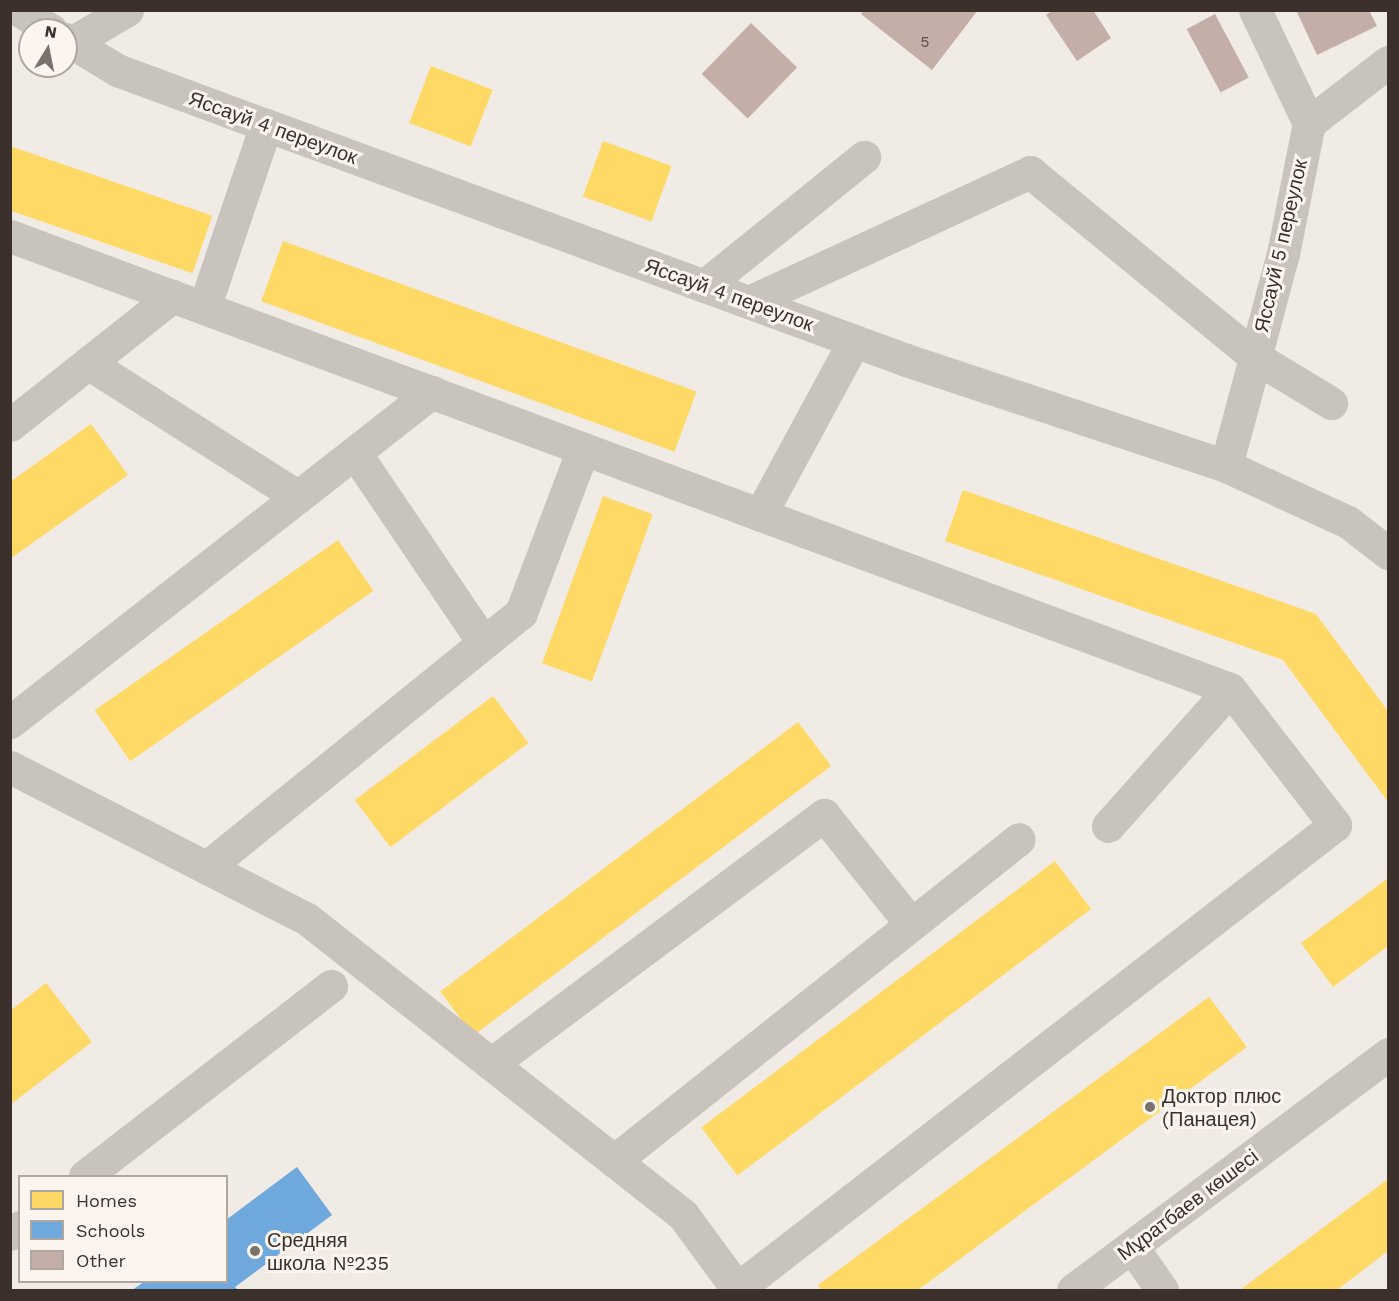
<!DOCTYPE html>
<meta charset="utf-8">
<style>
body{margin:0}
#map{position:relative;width:1399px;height:1301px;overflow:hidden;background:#f0ebe5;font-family:"Work Sans",sans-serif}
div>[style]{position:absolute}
.homes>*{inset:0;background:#ffd966;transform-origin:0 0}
.schools>*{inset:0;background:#6fa8dc}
.building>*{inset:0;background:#c3afa7;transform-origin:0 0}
.minor>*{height:33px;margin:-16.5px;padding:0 16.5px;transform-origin:16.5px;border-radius:16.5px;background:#c9c3be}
.dots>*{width:16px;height:16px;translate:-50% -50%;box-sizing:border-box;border:3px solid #fbf5ee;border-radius:50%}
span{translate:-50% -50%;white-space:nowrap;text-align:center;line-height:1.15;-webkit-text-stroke:6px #fbf5ee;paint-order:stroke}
.number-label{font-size:16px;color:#5d504a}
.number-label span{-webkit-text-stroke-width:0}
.street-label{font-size:20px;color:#3b302b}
.poi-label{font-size:20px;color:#3b302b}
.left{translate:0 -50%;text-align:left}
.frame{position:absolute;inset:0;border:12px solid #3b302b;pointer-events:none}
.legend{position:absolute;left:18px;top:1175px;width:210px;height:108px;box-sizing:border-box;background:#fbf5ee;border:2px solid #aea6a0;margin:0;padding:8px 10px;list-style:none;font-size:18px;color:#3b302b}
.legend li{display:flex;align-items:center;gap:12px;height:30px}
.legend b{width:30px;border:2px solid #aea6a0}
.north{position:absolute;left:18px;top:18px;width:60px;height:60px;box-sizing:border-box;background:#fbf5ee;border:2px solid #aea6a0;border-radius:50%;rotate:10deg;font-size:16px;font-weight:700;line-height:24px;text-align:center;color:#3b302b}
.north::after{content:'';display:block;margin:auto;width:21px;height:27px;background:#7a716c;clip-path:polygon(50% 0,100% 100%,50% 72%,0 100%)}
</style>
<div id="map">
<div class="homes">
<div style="left:431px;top:66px;width:66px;height:61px;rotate:21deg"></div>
<div style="left:603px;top:141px;width:73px;height:59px;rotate:20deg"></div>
<div style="left:10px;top:146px;width:214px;height:61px;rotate:19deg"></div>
<div style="left:283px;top:241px;width:440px;height:64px;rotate:20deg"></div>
<div style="clip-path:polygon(91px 424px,128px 475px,10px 559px,10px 482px)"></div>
<div style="clip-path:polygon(963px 490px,1316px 614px,1388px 711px,1388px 802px,1283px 660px,945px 541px)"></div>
<div style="left:603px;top:496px;width:53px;height:178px;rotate:20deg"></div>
<div style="left:338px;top:540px;width:62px;height:297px;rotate:55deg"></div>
<div style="left:493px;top:696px;width:59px;height:173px;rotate:53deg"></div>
<div style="left:798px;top:722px;width:55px;height:448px;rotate:53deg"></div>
<div style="left:1055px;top:861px;width:60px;height:443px;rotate:53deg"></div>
<div style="clip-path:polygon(1388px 878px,1388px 946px,1333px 987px,1301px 943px)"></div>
<div style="clip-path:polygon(46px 983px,92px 1042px,10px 1105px,10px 1011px)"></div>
<div style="clip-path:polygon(1209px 997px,1247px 1047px,918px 1290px,821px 1290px,818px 1285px)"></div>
<div style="clip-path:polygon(1388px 1179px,1388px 1251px,1337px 1290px,1240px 1290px)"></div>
</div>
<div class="schools">
<div style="clip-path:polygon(297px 1167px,332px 1215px,235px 1287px,238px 1290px,132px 1290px,144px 1282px,226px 1282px,226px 1220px)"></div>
</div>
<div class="building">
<div style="clip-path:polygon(864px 10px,978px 10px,932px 70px,861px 14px)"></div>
<div style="clip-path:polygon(1053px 10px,1093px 10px,1111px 38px,1077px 61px,1046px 15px)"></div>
<div style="clip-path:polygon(1296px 10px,1369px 10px,1377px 26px,1317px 55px)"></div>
<div style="left:1215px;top:14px;width:72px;height:32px;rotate:62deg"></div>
<div style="left:751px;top:23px;width:64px;height:71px;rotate:44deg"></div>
</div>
<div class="minor">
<div style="left:19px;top:10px;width:38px;rotate:32deg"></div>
<div style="left:1255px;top:10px;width:125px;rotate:64.5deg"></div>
<div style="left:66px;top:39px;width:60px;rotate:31.3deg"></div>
<div style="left:117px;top:70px;width:159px;rotate:20.3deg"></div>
<div style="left:266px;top:125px;width:682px;rotate:20.16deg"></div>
<div style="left:906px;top:360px;width:337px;rotate:18.3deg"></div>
<div style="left:1226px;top:466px;width:134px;rotate:24.7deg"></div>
<div style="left:1348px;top:522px;width:51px;rotate:37.8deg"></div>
<div style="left:71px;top:43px;width:65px;rotate:-30.5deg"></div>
<div style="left:10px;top:236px;width:1301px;rotate:20.37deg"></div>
<div style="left:1230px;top:689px;width:172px;rotate:52.3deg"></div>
<div style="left:1335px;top:825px;width:757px;rotate:142.19deg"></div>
<div style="left:704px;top:286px;width:206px;rotate:-38.9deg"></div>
<div style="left:749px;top:302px;width:310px;rotate:-24.8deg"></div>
<div style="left:1030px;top:172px;width:291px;rotate:39.4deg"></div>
<div style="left:1255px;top:357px;width:89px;rotate:31.2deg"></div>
<div style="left:204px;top:308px;width:193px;rotate:-71.3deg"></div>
<div style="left:88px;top:363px;width:249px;rotate:32.5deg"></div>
<div style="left:10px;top:425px;width:208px;rotate:-38.4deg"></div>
<div style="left:355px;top:453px;width:228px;rotate:55.9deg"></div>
<div style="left:1226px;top:466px;width:220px;rotate:-75deg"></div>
<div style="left:1283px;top:254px;width:134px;rotate:-78.8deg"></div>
<div style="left:1309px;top:123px;width:100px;rotate:-37.7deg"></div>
<div style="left:760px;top:515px;width:198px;rotate:-61.6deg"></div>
<div style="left:10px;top:722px;width:536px;rotate:-38.03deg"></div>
<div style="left:10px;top:767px;width:334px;rotate:27.1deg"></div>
<div style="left:307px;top:919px;width:479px;rotate:38.2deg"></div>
<div style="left:683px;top:1215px;width:93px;rotate:53.7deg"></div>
<div style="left:1108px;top:826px;width:183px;rotate:-48.3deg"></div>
<div style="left:207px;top:867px;width:404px;rotate:-39deg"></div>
<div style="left:521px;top:613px;width:175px;rotate:-69.3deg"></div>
<div style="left:491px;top:1064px;width:416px;rotate:-36.8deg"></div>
<div style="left:824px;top:815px;width:139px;rotate:51.4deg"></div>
<div style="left:614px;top:1161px;width:517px;rotate:-38.49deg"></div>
<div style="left:85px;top:1176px;width:311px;rotate:-37.7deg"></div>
<div style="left:10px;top:1234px;width:12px;rotate:-35deg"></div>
<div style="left:1133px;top:1248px;width:51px;rotate:55.4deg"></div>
<div style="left:1073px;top:1290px;width:394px;rotate:-36.8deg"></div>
</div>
<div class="dots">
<div style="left:1150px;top:1107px;background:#7a716c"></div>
<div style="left:255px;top:1251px;background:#7a716c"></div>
</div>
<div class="number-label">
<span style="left:925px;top:42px">5</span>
</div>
<div class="street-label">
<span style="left:273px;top:128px;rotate:20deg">Яссауй 4 переулок</span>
<span style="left:1281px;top:246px;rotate:-77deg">Яссауй 5 переулок</span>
<span style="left:729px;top:295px;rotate:20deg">Яссауй 4 переулок</span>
<span style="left:1188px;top:1205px;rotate:-37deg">Мұратбаев көшесі</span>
</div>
<div class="poi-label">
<span class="left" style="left:1162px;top:1108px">Доктор плюс<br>(Панацея)</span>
<span class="left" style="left:267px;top:1252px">Средняя<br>школа №235</span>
</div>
<div class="frame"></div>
<ul class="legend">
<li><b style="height:16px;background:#ffd966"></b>Homes</li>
<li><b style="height:16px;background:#6fa8dc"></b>Schools</li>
<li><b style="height:16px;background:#c3afa7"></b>Other</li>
</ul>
<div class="north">N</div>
</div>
